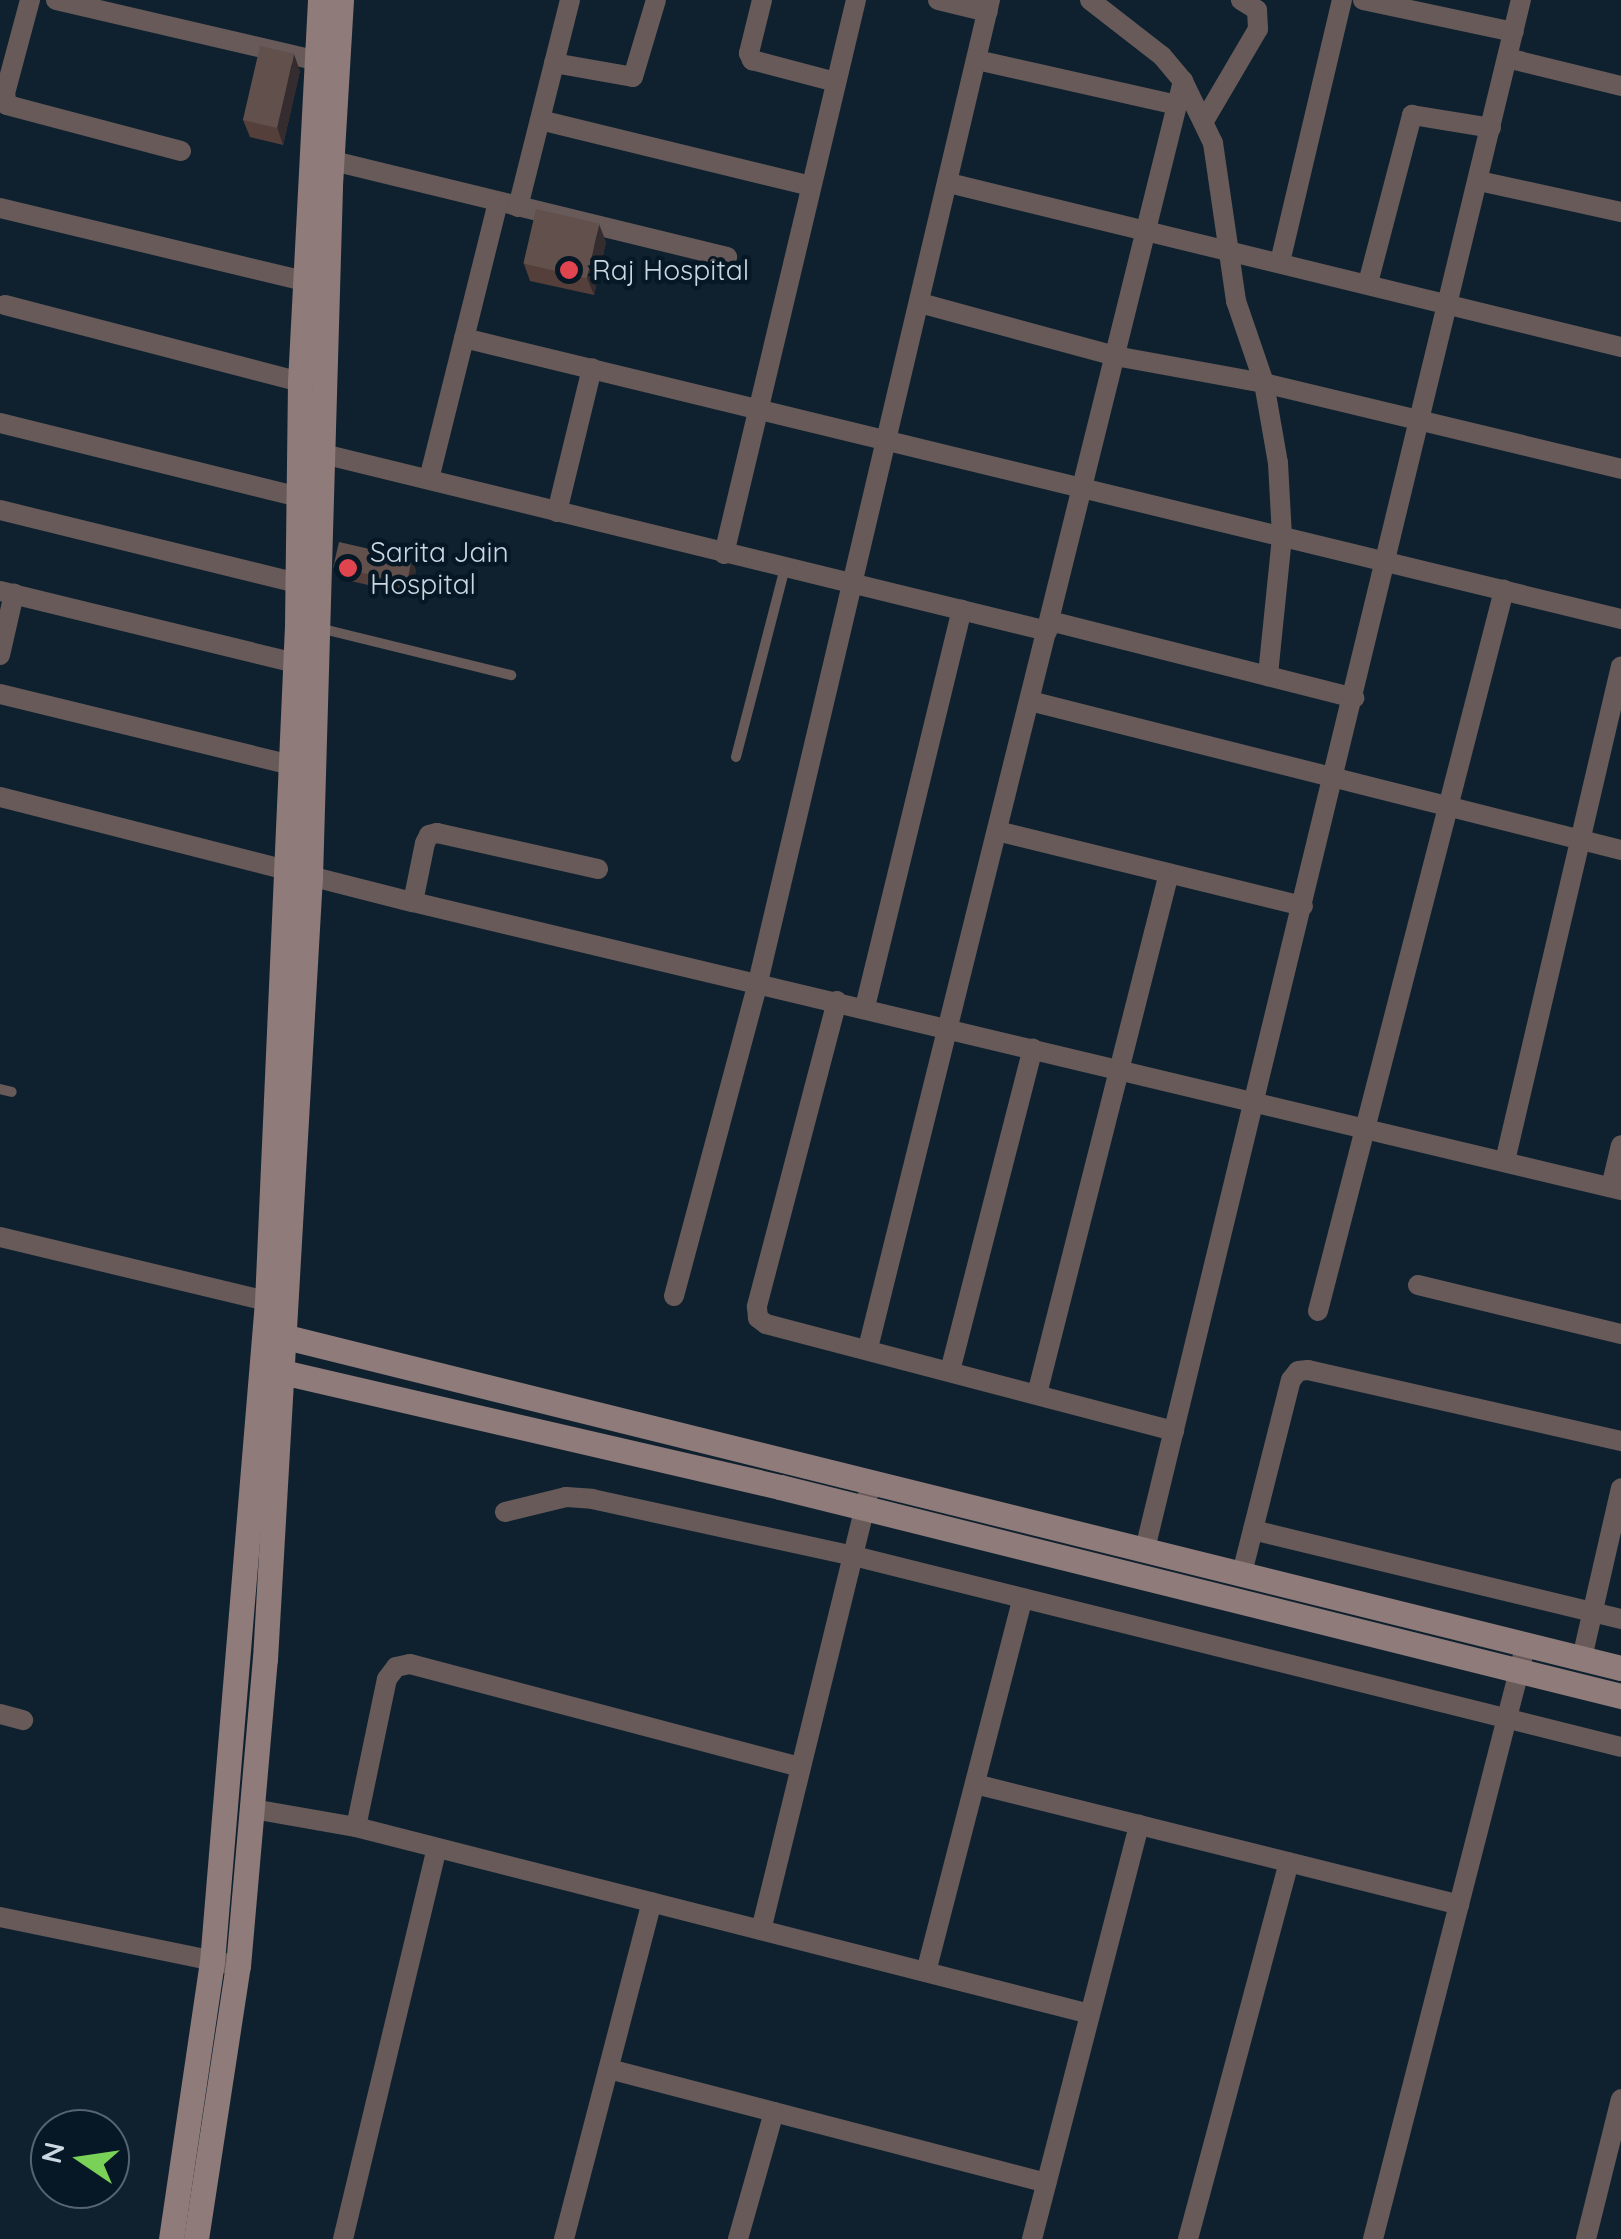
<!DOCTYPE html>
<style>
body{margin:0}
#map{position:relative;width:1621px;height:2239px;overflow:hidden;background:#0f212f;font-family:Quicksand,sans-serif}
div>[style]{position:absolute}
.lane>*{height:10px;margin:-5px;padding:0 5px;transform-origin:5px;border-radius:5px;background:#675a58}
.street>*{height:20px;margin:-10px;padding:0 10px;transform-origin:10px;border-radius:10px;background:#675a58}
.secondary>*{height:25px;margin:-12.5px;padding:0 12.5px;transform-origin:12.5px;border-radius:12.5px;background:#8f7b79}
.wall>*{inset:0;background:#553f3a}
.shaded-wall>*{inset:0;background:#342c2e}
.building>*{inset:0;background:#62504c;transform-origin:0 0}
.dots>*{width:28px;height:28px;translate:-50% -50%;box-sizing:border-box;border:5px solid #061725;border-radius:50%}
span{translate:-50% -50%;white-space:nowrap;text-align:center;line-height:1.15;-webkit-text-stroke:9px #061725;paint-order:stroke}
.poi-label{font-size:28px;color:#cbd7e1}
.left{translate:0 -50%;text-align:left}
.north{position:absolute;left:30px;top:2109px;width:100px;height:100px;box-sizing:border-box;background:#061725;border:2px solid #556470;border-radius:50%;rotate:283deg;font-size:28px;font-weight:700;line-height:40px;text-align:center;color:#cbd7e1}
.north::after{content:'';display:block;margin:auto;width:35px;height:45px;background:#79d158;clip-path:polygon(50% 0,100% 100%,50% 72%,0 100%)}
</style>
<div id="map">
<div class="lane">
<div style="left:319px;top:628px;width:198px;rotate:13.8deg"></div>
<div style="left:736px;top:757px;width:195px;rotate:-75.5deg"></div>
<div style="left:0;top:1089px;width:12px;rotate:14deg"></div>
</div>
<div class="street">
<div style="left:30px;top:0;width:96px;rotate:105deg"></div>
<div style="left:5px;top:93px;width:12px;rotate:81deg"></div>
<div style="left:7px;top:105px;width:180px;rotate:14.8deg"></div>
<div style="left:56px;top:0;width:278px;rotate:13.1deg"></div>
<div style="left:762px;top:0;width:55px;rotate:103.8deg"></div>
<div style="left:749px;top:53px;width:8px;rotate:67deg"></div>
<div style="left:752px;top:60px;width:87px;rotate:14.7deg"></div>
<div style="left:938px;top:0;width:51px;rotate:13.5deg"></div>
<div style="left:1090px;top:0;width:91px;rotate:37.9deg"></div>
<div style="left:1162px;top:56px;width:33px;rotate:50deg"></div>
<div style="left:1183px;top:81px;width:69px;rotate:64.2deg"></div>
<div style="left:1213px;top:143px;width:160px;rotate:81.7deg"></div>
<div style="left:1236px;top:301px;width:87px;rotate:71.1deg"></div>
<div style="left:1264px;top:383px;width:81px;rotate:80.1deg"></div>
<div style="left:1278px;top:463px;width:74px;rotate:86.9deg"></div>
<div style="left:1282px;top:537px;width:140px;rotate:95.8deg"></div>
<div style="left:1363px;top:0;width:154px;rotate:12deg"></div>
<div style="left:1507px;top:58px;width:117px;rotate:13.8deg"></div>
<div style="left:977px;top:60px;width:204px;rotate:12.7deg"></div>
<div style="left:554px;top:63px;width:80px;rotate:10deg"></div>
<div style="left:633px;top:77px;width:80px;rotate:-73.4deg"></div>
<div style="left:540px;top:120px;width:279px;rotate:13.7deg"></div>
<div style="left:1204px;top:121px;width:107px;rotate:-59.6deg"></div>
<div style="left:1258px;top:29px;width:19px;rotate:-93deg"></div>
<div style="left:1257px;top:10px;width:19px;rotate:-148deg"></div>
<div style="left:321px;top:158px;width:418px;rotate:13.7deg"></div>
<div style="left:1479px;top:181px;width:145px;rotate:12.3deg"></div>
<div style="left:949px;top:183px;width:692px;rotate:13.71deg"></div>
<div style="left:518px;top:207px;width:213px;rotate:-75.9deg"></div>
<div style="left:0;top:208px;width:314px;rotate:13.5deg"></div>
<div style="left:1280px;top:262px;width:269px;rotate:-76.7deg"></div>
<div style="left:1368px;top:283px;width:174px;rotate:-75.3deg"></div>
<div style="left:1412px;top:115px;width:80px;rotate:9.3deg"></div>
<div style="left:920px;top:303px;width:202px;rotate:15.2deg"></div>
<div style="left:1115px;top:356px;width:151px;rotate:10.3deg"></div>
<div style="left:1264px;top:383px;width:367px;rotate:13.5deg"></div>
<div style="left:5px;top:305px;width:305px;rotate:14.6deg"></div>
<div style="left:464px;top:338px;width:1191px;rotate:13.65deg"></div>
<div style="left:0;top:423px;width:308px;rotate:13.9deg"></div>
<div style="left:311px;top:451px;width:758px;rotate:13.74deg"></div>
<div style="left:429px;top:479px;width:285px;rotate:-76deg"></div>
<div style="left:0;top:510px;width:306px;rotate:13.8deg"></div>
<div style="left:557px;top:512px;width:148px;rotate:-76.3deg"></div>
<div style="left:724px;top:554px;width:570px;rotate:-76.6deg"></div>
<div style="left:0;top:591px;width:304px;rotate:13.7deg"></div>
<div style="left:1050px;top:621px;width:314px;rotate:14.2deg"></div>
<div style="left:0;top:655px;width:63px;rotate:-77.1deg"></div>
<div style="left:0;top:694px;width:300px;rotate:13.7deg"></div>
<div style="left:1030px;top:701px;width:609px;rotate:14.15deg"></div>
<div style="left:0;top:797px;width:426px;rotate:14.3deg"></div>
<div style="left:413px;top:902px;width:1242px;rotate:13.41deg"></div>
<div style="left:997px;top:831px;width:315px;rotate:13.8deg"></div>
<div style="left:413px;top:902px;width:60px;rotate:-78.5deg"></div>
<div style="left:425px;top:843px;width:9px;rotate:-63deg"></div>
<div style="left:429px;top:835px;width:8px;rotate:-14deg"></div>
<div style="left:437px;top:833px;width:165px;rotate:12.6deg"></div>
<div style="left:837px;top:1001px;width:316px;rotate:104.7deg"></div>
<div style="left:757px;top:1307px;width:11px;rotate:85deg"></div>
<div style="left:758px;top:1318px;width:10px;rotate:37deg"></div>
<div style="left:766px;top:1324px;width:422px;rotate:14.7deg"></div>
<div style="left:865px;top:1007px;width:409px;rotate:-76.3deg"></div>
<div style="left:1505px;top:1161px;width:508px;rotate:-76.81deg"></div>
<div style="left:1611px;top:1187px;width:43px;rotate:-76.6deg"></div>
<div style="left:0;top:1237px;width:287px;rotate:13.5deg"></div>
<div style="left:1418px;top:1285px;width:209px;rotate:13.6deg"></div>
<div style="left:674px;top:1296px;width:325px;rotate:-75deg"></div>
<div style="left:758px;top:982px;width:1009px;rotate:-76.71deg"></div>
<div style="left:1318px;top:1311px;width:745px;rotate:-75.53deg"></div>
<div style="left:868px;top:1348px;width:1306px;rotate:-76.04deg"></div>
<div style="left:950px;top:1371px;width:333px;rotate:-75.6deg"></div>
<div style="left:1037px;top:1394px;width:537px;rotate:-75.78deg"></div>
<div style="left:505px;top:1512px;width:63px;rotate:-13.8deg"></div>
<div style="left:566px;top:1497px;width:26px;rotate:4deg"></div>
<div style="left:592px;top:1499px;width:268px;rotate:12.3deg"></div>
<div style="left:854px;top:1556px;width:790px;rotate:13.98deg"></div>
<div style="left:1253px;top:1530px;width:379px;rotate:13.6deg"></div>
<div style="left:1145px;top:1549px;width:1594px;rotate:-76.36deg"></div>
<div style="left:1242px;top:1573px;width:199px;rotate:-75.8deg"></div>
<div style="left:1291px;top:1380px;width:11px;rotate:-52deg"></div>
<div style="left:1298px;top:1371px;width:10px;rotate:-6deg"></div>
<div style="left:1308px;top:1370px;width:321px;rotate:12.8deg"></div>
<div style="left:1582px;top:1658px;width:174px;rotate:-77.1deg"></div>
<div style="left:0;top:1714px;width:24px;rotate:15deg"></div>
<div style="left:975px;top:1784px;width:499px;rotate:14deg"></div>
<div style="left:253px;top:1809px;width:105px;rotate:9.9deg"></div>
<div style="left:356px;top:1827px;width:757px;rotate:14.29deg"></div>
<div style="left:356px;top:1827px;width:151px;rotate:-78.2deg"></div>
<div style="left:387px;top:1679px;width:15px;rotate:-53deg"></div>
<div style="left:396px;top:1667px;width:14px;rotate:-12deg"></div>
<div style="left:410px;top:1664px;width:404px;rotate:14.8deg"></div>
<div style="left:0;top:1917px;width:243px;rotate:11.6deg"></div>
<div style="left:761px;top:1930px;width:448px;rotate:-76.2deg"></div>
<div style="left:926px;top:1972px;width:386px;rotate:-75.5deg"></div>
<div style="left:609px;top:2069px;width:452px;rotate:14.6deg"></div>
<div style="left:343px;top:2239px;width:402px;rotate:-76.5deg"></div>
<div style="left:564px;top:2239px;width:348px;rotate:-75.4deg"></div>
<div style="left:738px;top:2239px;width:132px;rotate:-74.2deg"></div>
<div style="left:1032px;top:2239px;width:428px;rotate:-75.5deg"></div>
<div style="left:1188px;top:2239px;width:390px;rotate:-75deg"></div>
<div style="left:1373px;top:2239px;width:614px;rotate:-75.58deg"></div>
<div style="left:1586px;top:2239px;width:144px;rotate:-76deg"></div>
</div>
<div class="secondary">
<div style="left:270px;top:1333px;width:1392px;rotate:13.93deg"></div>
<div style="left:265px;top:1368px;width:529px;rotate:13.01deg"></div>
<div style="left:780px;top:1487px;width:867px;rotate:13.96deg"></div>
<div style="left:171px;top:2239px;width:280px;rotate:-81.6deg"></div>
<div style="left:212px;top:1962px;width:662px;rotate:-85.24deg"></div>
<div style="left:267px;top:1302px;width:676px;rotate:-87.46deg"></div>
<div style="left:297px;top:627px;width:245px;rotate:-89.3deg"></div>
<div style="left:300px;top:382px;width:383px;rotate:-87deg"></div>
<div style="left:196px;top:2239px;width:276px;rotate:-81.3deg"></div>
<div style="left:238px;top:1966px;width:308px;rotate:-85deg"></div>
<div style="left:265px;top:1659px;width:783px;rotate:-86.71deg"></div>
<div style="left:310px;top:877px;width:692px;rotate:-88.34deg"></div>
<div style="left:330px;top:185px;width:185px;rotate:-86.6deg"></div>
</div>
<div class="wall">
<div style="clip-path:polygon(300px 71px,283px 145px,250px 137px,243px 120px)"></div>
<div style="clip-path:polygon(606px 242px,594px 295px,530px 281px,524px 264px)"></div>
<div style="clip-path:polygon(333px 566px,416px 570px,411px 595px,338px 578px)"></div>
</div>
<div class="shaded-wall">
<div style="clip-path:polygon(294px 54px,300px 71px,283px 145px,277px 127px)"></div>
<div style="clip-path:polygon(599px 224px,606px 242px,594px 295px,587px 278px)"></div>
<div style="clip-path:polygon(412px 559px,416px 570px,411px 595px,407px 583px)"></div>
</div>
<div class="building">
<div style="left:260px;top:46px;width:35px;height:76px;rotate:13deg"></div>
<div style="left:536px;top:209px;width:65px;height:56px;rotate:13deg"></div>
<div style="left:339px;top:542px;width:75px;height:25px;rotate:13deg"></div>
</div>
<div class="dots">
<div style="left:569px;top:270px;background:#e0444e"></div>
<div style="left:348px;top:568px;background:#e0444e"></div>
</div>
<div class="poi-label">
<span class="left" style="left:592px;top:270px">Raj Hospital</span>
<span class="left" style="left:370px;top:568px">Sarita Jain<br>Hospital</span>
</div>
<div class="north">N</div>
</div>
